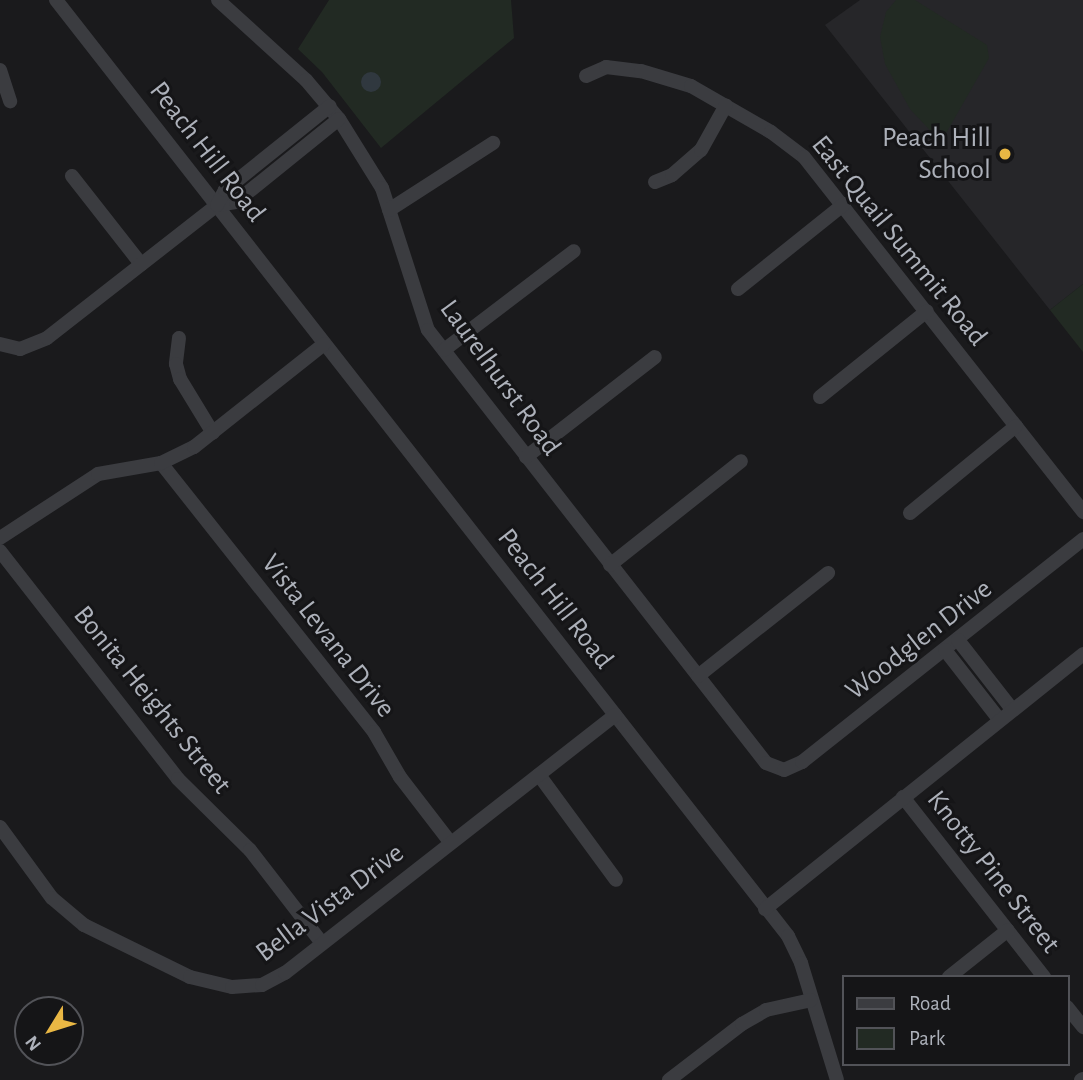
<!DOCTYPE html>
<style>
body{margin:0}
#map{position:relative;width:1083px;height:1080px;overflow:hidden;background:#1a1a1c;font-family:"Alegreya Sans",sans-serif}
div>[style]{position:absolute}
.built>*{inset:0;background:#262629}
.green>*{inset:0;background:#222a23}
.water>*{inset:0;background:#30383f}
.round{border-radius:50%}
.minor>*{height:14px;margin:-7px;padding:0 7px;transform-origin:7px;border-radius:7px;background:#3b3c40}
.dots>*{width:19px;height:19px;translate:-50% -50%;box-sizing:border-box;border:4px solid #151517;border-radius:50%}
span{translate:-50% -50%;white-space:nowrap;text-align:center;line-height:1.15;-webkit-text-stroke:6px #151517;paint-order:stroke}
.poi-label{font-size:28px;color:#adb1ba}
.right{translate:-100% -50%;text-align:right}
.street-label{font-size:28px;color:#adb1ba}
.legend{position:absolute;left:842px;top:975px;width:228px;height:91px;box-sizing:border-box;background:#151517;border:2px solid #525358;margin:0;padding:9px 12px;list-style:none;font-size:21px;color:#adb1ba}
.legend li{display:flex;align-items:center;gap:14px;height:35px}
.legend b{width:35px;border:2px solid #525358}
.north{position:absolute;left:14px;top:996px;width:70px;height:70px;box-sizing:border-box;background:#151517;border:2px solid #525358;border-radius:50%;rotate:232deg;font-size:19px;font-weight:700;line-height:28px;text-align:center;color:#adb1ba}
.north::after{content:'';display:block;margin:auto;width:24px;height:32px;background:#e9b744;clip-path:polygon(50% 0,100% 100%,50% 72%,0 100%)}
</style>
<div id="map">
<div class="built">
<div style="clip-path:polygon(860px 0,1083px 0,1083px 284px,1050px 310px,825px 25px)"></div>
</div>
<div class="green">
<div style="clip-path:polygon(329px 0,511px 0,514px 38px,381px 148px,322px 72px,298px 49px)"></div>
<div style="clip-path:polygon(896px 0,915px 0,987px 45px,989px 58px,941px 142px,910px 109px,885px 64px,880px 37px,886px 12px)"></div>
<div style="clip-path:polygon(1083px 284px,1083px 352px,1050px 310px)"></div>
</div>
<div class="water">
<div class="round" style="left:361px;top:72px;width:20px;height:20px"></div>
</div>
<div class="minor">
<div style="left:56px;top:0;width:1188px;rotate:51.97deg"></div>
<div style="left:788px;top:936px;width:30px;rotate:64deg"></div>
<div style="left:801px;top:963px;width:122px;rotate:72.9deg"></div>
<div style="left:218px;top:0;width:119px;rotate:42.3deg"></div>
<div style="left:306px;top:80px;width:51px;rotate:49.8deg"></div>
<div style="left:339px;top:119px;width:81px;rotate:58.1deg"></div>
<div style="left:382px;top:188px;width:149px;rotate:72.1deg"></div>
<div style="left:428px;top:330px;width:549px;rotate:52.02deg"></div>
<div style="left:766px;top:763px;width:19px;rotate:21deg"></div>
<div style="left:784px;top:770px;width:20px;rotate:-24deg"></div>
<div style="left:802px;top:762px;width:359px;rotate:-38.4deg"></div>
<div style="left:0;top:70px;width:33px;rotate:72deg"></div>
<div style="left:586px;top:76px;width:22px;rotate:-24deg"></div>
<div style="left:606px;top:67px;width:35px;rotate:7deg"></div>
<div style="left:641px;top:71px;width:52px;rotate:16.7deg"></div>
<div style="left:691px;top:86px;width:92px;rotate:29.9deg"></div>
<div style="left:771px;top:132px;width:41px;rotate:37.1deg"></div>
<div style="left:804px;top:157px;width:452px;rotate:51.8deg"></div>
<div style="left:72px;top:176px;width:112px;rotate:51.9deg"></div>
<div style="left:655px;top:182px;width:18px;rotate:-22deg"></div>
<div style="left:672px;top:175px;width:38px;rotate:-41deg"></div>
<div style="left:701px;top:150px;width:51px;rotate:-60.9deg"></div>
<div style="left:217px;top:205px;width:19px;rotate:-9deg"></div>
<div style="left:236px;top:202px;width:132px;rotate:-38.9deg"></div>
<div style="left:389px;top:210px;width:124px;rotate:-32.8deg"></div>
<div style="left:738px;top:289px;width:136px;rotate:-38.7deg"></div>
<div style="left:179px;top:338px;width:26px;rotate:97deg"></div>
<div style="left:176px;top:364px;width:16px;rotate:75deg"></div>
<div style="left:180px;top:379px;width:63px;rotate:58.6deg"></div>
<div style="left:0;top:344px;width:21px;rotate:14deg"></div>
<div style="left:20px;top:349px;width:29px;rotate:-22deg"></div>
<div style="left:47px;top:338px;width:216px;rotate:-38deg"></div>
<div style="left:217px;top:205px;width:17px;rotate:-62deg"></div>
<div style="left:225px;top:190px;width:134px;rotate:-38.7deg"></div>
<div style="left:444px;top:350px;width:163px;rotate:-37.3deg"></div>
<div style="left:820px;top:397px;width:137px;rotate:-38.8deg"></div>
<div style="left:526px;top:457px;width:163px;rotate:-37.8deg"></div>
<div style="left:161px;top:463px;width:343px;rotate:51.6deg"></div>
<div style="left:374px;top:732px;width:52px;rotate:60deg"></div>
<div style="left:400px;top:777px;width:82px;rotate:52.4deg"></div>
<div style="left:910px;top:513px;width:137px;rotate:-39.4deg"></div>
<div style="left:0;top:538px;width:117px;rotate:-33.1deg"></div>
<div style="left:98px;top:474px;width:64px;rotate:-9.9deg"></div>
<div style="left:161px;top:463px;width:37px;rotate:-26deg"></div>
<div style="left:194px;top:447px;width:166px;rotate:-38.4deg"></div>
<div style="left:0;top:551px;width:289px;rotate:52deg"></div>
<div style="left:178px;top:779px;width:101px;rotate:44.6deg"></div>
<div style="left:250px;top:850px;width:118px;rotate:52.3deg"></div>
<div style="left:610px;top:565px;width:167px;rotate:-38.4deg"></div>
<div style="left:958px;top:640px;width:88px;rotate:52deg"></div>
<div style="left:945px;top:650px;width:88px;rotate:52deg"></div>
<div style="left:698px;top:676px;width:166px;rotate:-38.4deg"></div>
<div style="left:539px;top:775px;width:130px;rotate:53.7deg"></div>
<div style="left:903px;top:797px;width:229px;rotate:51.9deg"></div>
<div style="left:0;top:827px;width:88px;rotate:53.8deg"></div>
<div style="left:52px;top:898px;width:42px;rotate:40.2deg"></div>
<div style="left:84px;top:925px;width:118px;rotate:26.1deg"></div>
<div style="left:190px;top:977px;width:43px;rotate:13.4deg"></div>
<div style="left:232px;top:987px;width:30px;rotate:-4deg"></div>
<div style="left:262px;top:985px;width:26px;rotate:-28deg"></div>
<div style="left:285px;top:973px;width:419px;rotate:-38deg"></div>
<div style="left:765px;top:909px;width:408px;rotate:-38.7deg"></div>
<div style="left:949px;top:977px;width:75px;rotate:-38.5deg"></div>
<div style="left:1067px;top:1007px;width:26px;rotate:51deg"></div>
<div style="left:669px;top:1080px;width:92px;rotate:-37.5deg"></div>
<div style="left:742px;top:1024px;width:28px;rotate:-30deg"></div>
<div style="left:766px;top:1010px;width:46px;rotate:-12.5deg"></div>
<div style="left:1081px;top:1080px;width:2px;rotate:-27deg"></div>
</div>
<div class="dots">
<div style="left:1005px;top:154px;background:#e9b744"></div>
</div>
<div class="poi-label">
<span class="right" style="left:991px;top:154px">Peach Hill<br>School</span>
</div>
<div class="street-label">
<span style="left:207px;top:152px;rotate:52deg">Peach Hill Road</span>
<span style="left:899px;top:241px;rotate:51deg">East Quail Summit Road</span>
<span style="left:500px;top:378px;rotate:54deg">Laurelhurst Road</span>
<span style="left:555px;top:599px;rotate:52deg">Peach Hill Road</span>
<span style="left:328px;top:636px;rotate:52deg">Vista Levana Drive</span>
<span style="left:919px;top:640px;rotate:-38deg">Woodglen Drive</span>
<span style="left:152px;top:700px;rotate:51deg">Bonita Heights Street</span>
<span style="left:993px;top:872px;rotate:52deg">Knotty Pine Street</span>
<span style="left:330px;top:903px;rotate:-37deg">Bella Vista Drive</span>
</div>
<ul class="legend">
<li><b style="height:9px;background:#3b3c40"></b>Road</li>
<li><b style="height:19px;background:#222a23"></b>Park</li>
</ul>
<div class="north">N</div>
</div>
